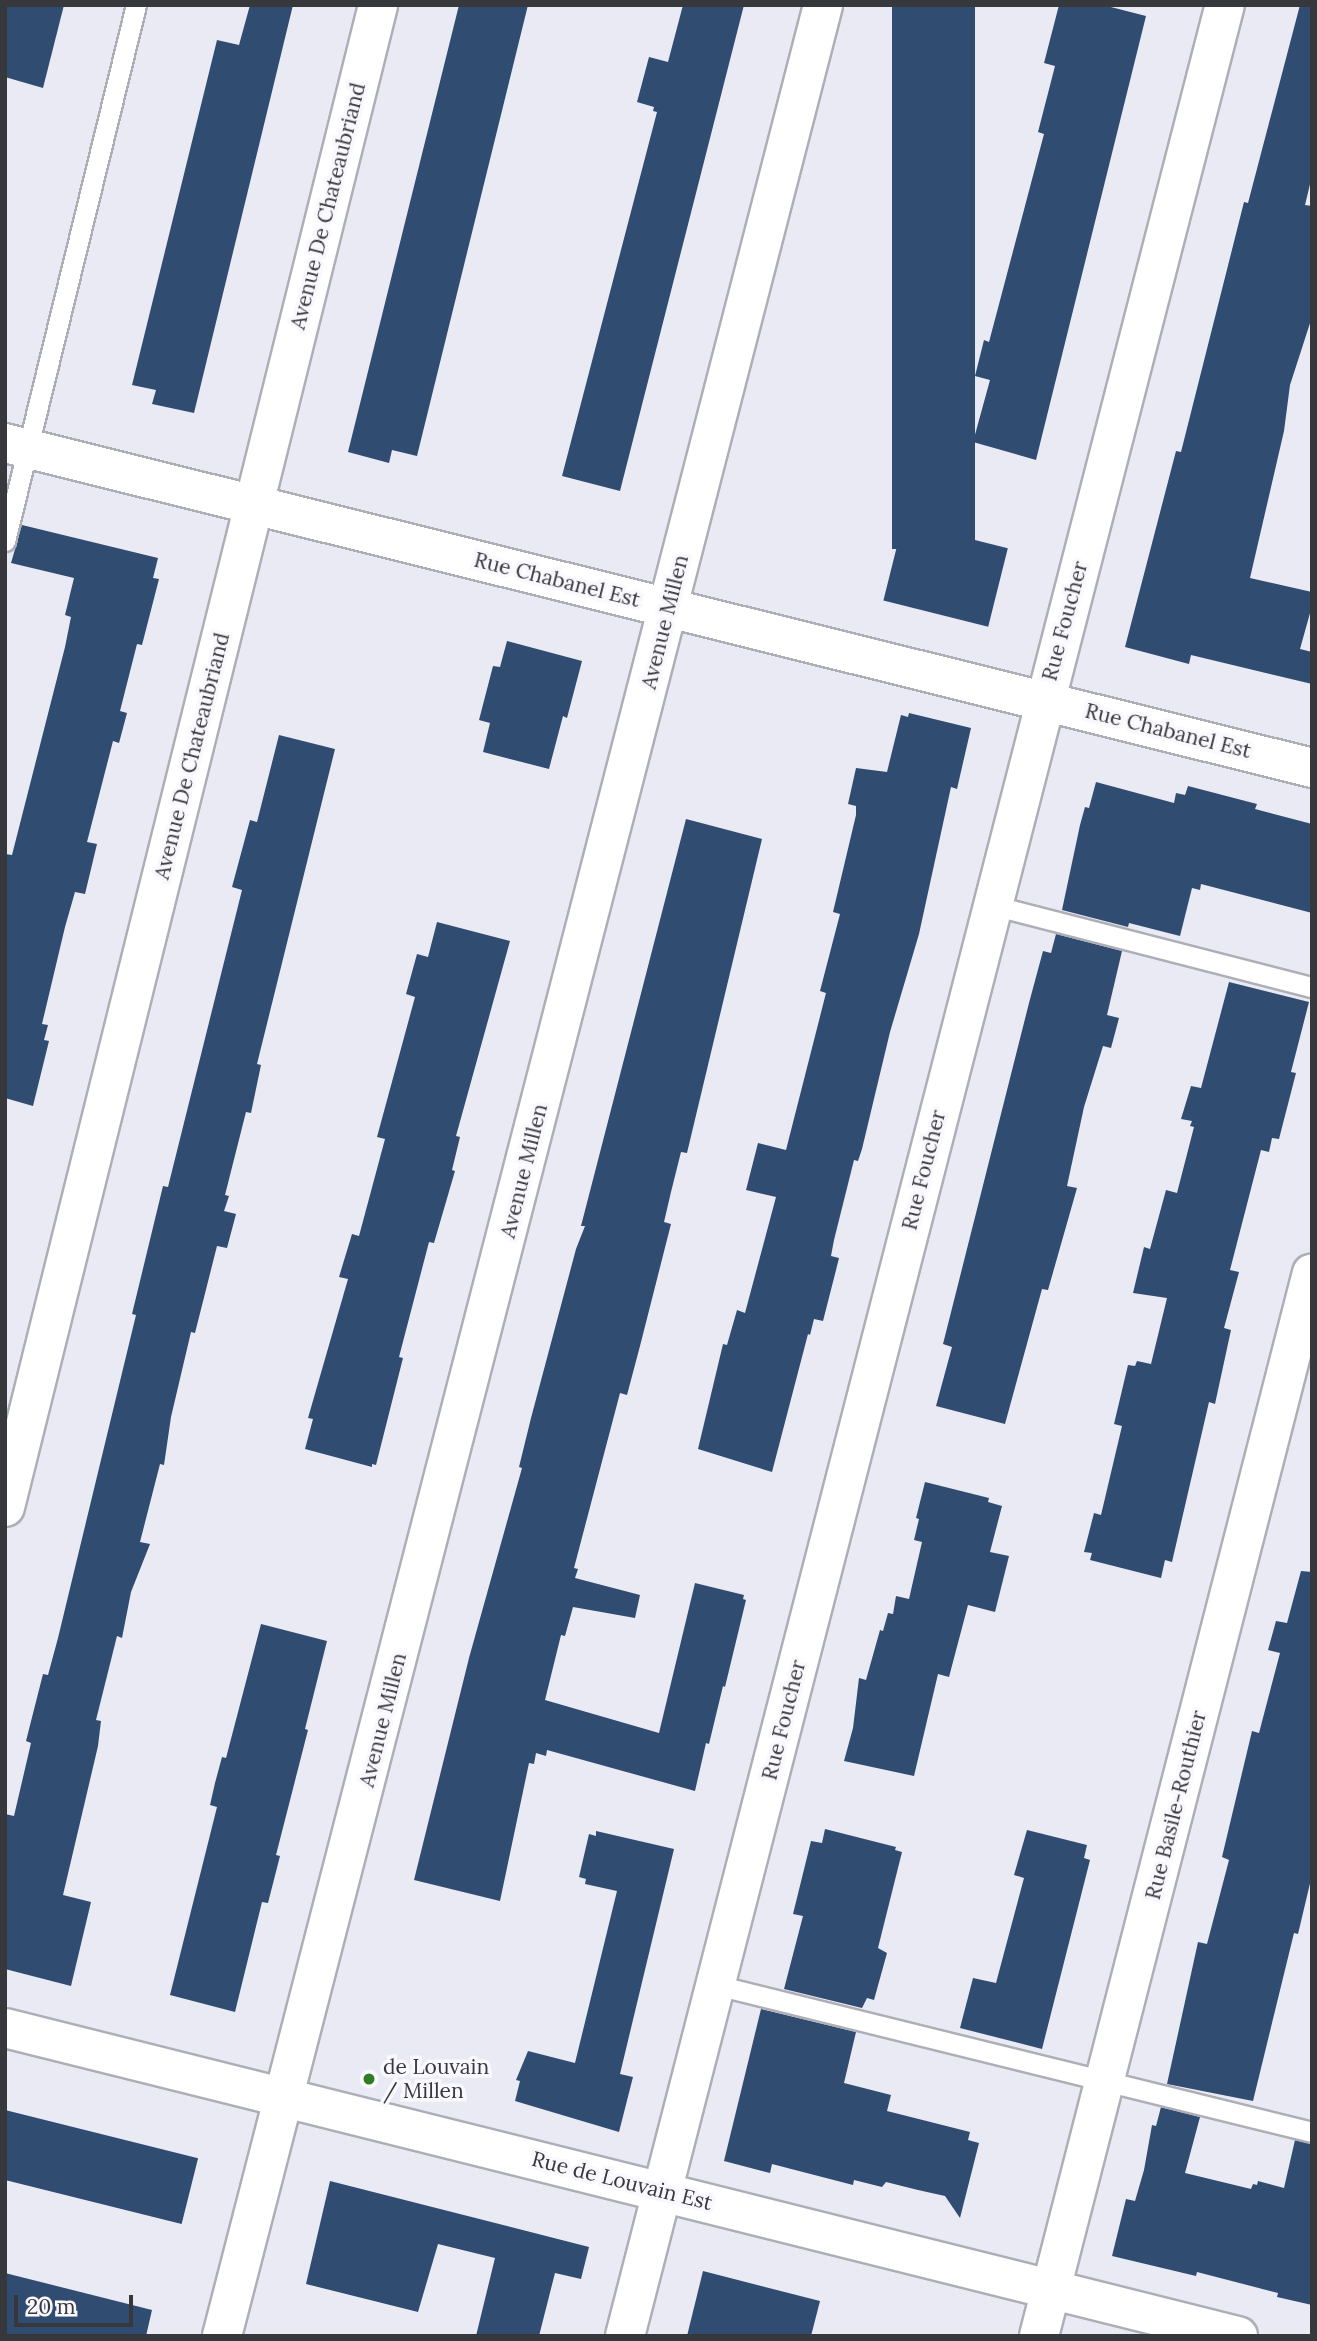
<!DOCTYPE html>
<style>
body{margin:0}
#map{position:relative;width:1317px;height:2341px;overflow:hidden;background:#eaeaf4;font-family:Lora,serif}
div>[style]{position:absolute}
.building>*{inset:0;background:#314c71;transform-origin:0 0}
.roads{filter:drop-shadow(2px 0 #aeaeb7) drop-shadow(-2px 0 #aeaeb7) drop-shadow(0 2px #aeaeb7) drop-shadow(0 -2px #aeaeb7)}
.lane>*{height:19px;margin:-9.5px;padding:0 9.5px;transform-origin:9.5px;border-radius:9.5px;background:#fff}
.street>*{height:38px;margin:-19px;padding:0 19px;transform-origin:19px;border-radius:19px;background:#fff}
.dots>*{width:19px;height:19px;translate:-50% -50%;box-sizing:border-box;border:4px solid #f8f8fe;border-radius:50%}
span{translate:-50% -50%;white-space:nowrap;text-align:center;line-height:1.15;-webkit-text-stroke:7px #f8f8fe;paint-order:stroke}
.street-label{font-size:21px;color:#37383b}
.poi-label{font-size:21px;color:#37383b}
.left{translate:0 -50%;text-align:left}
.frame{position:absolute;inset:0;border:7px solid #37383b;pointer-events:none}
.scale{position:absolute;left:14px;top:2295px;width:119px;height:32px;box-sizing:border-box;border:4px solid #37383b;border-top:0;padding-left:9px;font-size:21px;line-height:24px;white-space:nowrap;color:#37383b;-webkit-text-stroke:5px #f8f8fe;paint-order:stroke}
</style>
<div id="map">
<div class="building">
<div style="clip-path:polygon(5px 5px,64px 5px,43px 88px,5px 77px)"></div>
<div style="clip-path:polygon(250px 5px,293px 5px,194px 413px,152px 404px,156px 390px,132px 385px,217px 40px,239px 45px)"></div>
<div style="clip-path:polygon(459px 5px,528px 5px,417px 456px,392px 450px,389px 463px,348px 452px)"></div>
<div style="clip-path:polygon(683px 5px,744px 5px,620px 491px,562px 476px,657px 112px,653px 111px,654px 107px,637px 102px,649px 57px,668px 62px)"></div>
<div style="left:892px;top:5px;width:83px;height:544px"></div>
<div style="clip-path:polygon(1059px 5px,1103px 5px,1146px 16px,1036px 460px,973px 442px,990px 380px,975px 376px,984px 340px,989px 342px,1044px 134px,1038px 132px,1055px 66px,1044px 63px)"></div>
<div style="clip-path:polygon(1300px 5px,1312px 5px,1312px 176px,1305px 205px,1312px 206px,1312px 317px,1290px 385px,1284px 431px,1250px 578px,1312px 592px,1312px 606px,1300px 649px,1312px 652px,1312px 684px,1191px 655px,1189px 664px,1125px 647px,1176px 451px,1181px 452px,1244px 202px,1248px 203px)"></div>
<div style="left:903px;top:522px;width:108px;height:81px;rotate:14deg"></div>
<div style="clip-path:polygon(22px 525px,158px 558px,153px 578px,159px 579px,142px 645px,137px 644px,120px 711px,127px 713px,119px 743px,113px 741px,87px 842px,97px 844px,85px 894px,75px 892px,65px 927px,42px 1024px,48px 1025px,44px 1040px,49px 1041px,33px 1106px,5px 1098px,5px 854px,12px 855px,65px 647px,71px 617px,65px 615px,74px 578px,11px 563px)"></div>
<div style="clip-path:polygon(507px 641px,582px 661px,567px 718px,563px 716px,549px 769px,483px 752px,490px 723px,479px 720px,493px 666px,500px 667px)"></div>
<div style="clip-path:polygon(909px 713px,971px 728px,957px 789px,951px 787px,919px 934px,890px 1032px,862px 1149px,858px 1161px,854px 1160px,834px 1240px,831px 1256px,839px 1258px,834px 1278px,823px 1321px,814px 1319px,810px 1335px,808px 1334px,772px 1472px,698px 1449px,723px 1344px,727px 1345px,737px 1310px,745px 1313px,776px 1197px,746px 1190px,758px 1143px,786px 1150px,826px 993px,820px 991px,840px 914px,833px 912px,856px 815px,856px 806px,848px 804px,856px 768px,887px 772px,901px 715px,908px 717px)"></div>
<div style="clip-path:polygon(279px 735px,335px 749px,257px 1064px,261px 1065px,251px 1113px,246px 1112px,225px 1195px,229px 1196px,224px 1211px,236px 1214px,227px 1248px,217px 1246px,195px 1333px,191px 1332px,171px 1417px,164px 1465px,160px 1464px,140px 1542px,150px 1544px,131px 1592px,122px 1638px,117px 1636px,96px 1720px,101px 1721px,98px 1746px,63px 1895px,91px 1902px,71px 1986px,5px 1969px,5px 1814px,14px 1816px,31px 1743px,26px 1741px,43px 1674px,48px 1675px,58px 1638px,136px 1315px,132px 1314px,163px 1186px,168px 1187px,242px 890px,232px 887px,250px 820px,257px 822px)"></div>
<div style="clip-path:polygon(1096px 782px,1174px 803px,1176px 793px,1185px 795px,1188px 786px,1257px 804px,1255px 809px,1312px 824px,1312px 913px,1201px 884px,1200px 890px,1192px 888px,1180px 936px,1129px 923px,1128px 927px,1062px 910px,1080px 825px,1085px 807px,1089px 808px)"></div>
<div style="clip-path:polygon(686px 819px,762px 839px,687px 1153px,681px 1152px,671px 1192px,664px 1222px,671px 1224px,640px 1346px,627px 1395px,620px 1393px,574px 1568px,578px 1569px,575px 1578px,640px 1595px,635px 1618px,573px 1607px,565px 1636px,561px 1635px,545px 1700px,659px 1733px,695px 1583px,744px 1595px,743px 1599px,746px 1600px,725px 1687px,723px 1686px,709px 1744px,706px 1743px,695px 1791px,547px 1750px,546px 1756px,536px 1753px,534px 1764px,529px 1763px,500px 1901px,414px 1880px,469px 1658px,522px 1468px,519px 1467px,531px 1418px,576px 1249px,585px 1226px,581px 1226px)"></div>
<div style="clip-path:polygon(437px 922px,510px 941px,456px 1136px,460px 1137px,452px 1170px,455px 1171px,434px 1243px,429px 1242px,399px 1357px,403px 1358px,376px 1465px,372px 1464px,372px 1467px,305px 1449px,313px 1419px,308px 1418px,348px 1279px,339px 1277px,352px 1234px,359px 1236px,385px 1139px,377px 1137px,415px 997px,406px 994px,417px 954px,428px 957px)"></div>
<div style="clip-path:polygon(1056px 934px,1122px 951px,1107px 1015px,1119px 1018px,1111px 1048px,1103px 1046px,1084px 1107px,1067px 1186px,1077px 1188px,1048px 1290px,1042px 1289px,1005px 1424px,936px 1406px,952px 1347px,943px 1344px,1029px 1003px,1043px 951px,1051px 953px)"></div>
<div style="clip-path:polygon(1229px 982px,1309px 1002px,1291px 1072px,1296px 1073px,1279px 1139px,1272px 1138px,1269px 1152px,1261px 1150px,1230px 1270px,1239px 1272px,1224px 1328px,1231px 1330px,1215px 1404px,1209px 1402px,1172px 1562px,1165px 1560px,1161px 1578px,1090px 1560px,1092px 1553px,1084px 1552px,1094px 1513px,1101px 1515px,1122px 1426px,1114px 1424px,1128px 1365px,1135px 1366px,1137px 1361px,1151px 1364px,1167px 1298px,1133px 1293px,1144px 1247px,1150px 1249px,1166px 1190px,1177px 1193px,1194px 1127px,1190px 1126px,1192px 1121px,1181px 1119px,1191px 1086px,1201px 1088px)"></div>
<div style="clip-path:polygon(925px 1482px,989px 1498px,988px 1502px,1002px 1506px,990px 1552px,1009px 1556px,995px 1612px,968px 1605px,949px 1677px,938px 1674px,914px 1776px,844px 1761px,853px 1728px,859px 1678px,866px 1680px,880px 1630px,883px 1631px,888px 1613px,893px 1614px,896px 1596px,909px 1599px,922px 1542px,914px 1540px,919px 1519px,916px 1518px)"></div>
<div style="clip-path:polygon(1301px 1571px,1312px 1572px,1312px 1875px,1298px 1934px,1294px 1933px,1253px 2101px,1167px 2084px,1198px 1942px,1207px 1944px,1229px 1860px,1222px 1857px,1252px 1731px,1259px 1733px,1280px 1653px,1268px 1650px,1276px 1621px,1287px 1623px)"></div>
<div style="clip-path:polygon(261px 1624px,327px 1641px,305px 1729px,308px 1730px,276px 1855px,280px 1856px,268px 1903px,262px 1902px,235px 2012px,170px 1995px,217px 1807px,210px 1805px,215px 1783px,222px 1757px,226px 1758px)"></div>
<div style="clip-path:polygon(825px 1829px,896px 1847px,895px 1850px,902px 1852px,878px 1948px,887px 1953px,874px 2000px,867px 1998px,862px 2008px,784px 1989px,803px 1916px,793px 1914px,811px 1841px,822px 1843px)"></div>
<div style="clip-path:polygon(1027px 1830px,1087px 1845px,1084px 1858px,1090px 1860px,1042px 2049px,960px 2028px,973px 1978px,996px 1983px,1024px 1878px,1014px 1875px)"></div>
<div style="clip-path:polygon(596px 1831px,674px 1849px,620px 2074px,633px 2077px,619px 2132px,515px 2101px,520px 2081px,516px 2080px,528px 2051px,575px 2063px,617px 1891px,585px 1884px,586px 1879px,579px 1877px,589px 1834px,596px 1836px)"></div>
<div style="clip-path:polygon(761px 2009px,856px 2032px,844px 2083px,891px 2095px,887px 2111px,970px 2132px,968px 2140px,979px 2143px,960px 2218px,945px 2196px,918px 2190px,886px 2182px,882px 2187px,854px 2180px,853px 2185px,772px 2164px,770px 2173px,724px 2161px)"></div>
<div style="clip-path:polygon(1161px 2107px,1200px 2117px,1185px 2173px,1251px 2189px,1253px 2184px,1257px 2185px,1258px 2181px,1284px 2188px,1295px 2140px,1312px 2144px,1312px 2305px,1277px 2297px,1278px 2293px,1197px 2272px,1196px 2276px,1112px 2256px,1126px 2199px,1135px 2201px,1144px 2170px,1152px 2125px,1156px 2126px)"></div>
<div style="left:5px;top:2110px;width:199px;height:68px;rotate:14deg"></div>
<div style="clip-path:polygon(330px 2181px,589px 2247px,581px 2279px,555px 2273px,539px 2336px,476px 2336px,495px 2258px,438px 2244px,418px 2312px,306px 2284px)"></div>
<div style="clip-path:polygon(703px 2271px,820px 2301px,811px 2336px,687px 2336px)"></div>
<div style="clip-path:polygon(5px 2273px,152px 2310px,146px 2336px,5px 2336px)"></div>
</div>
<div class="roads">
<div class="lane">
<div style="left:5px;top:541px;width:552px;rotate:-76.27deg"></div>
<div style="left:992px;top:905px;width:330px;rotate:14.4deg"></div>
<div style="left:716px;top:1985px;width:614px;rotate:13.86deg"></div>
</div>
<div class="street">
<div style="left:5px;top:443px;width:1347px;rotate:13.96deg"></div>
<div style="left:5px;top:1507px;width:1548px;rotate:-76.05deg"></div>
<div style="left:5px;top:2028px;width:1271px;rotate:14.03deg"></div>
<div style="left:222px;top:2336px;width:2407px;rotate:-75.54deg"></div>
<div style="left:625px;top:2336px;width:2407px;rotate:-75.57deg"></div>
<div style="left:1039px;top:2336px;width:1097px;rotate:-75.6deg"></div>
</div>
</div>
<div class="dots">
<div style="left:369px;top:2079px;background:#317d26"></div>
</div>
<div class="street-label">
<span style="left:328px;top:206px;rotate:-76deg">Avenue De Chateaubriand</span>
<span style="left:557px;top:580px;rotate:14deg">Rue Chabanel Est</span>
<span style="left:1065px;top:621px;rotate:-75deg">Rue Foucher</span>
<span style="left:665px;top:622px;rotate:-76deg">Avenue Millen</span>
<span style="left:1168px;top:731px;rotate:14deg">Rue Chabanel Est</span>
<span style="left:192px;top:756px;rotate:-76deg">Avenue De Chateaubriand</span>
<span style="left:924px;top:1170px;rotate:-76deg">Rue Foucher</span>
<span style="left:524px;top:1171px;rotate:-76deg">Avenue Millen</span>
<span style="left:383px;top:1720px;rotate:-76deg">Avenue Millen</span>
<span style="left:784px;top:1720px;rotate:-76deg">Rue Foucher</span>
<span style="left:1176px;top:1805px;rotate:-76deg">Rue Basile-Routhier</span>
<span style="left:622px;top:2181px;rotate:14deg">Rue de Louvain Est</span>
</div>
<div class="poi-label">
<span class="left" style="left:383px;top:2079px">de Louvain<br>/ Millen</span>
</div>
<div class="frame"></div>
<div class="scale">20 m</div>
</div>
